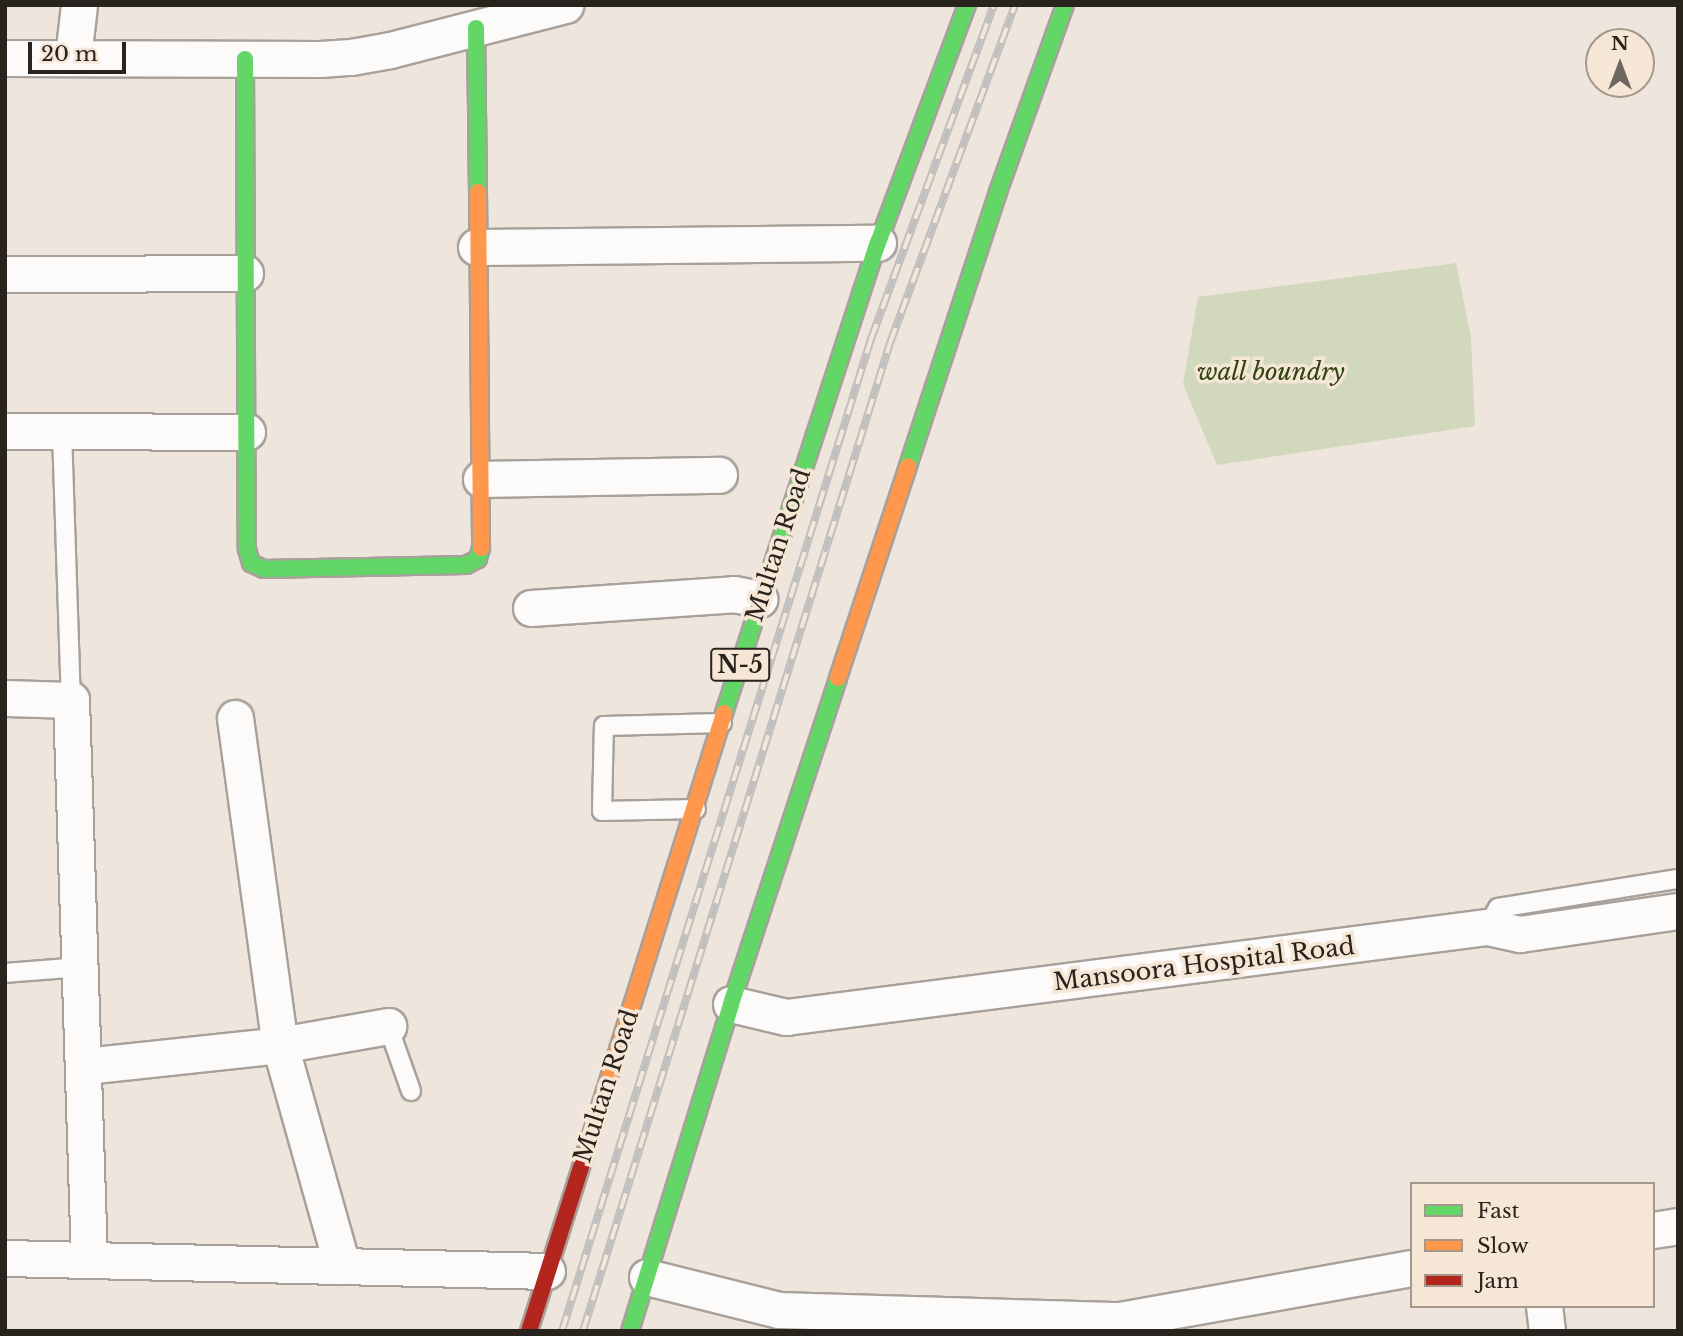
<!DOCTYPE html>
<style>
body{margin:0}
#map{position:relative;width:1683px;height:1336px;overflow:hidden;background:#eee5dc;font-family:"Libre Baskerville",serif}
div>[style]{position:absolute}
.green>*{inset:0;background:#d1d8bc}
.roads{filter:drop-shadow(2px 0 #a8a19b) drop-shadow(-2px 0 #a8a19b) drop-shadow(0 2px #a8a19b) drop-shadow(0 -2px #a8a19b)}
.lane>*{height:18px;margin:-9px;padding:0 9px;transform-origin:9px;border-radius:9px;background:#fcfbfa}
.street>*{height:35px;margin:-17.5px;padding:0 17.5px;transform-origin:17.5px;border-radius:17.5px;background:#fcfbfa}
.fast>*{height:16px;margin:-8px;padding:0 8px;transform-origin:8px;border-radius:8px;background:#63d668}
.slow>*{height:16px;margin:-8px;padding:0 8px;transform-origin:8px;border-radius:8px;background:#ff974d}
.jam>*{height:16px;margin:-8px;padding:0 8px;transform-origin:8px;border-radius:8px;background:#b3261e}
.rail>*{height:8px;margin-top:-4px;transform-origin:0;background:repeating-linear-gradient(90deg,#f5e6d5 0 16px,#c1bfbd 0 32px);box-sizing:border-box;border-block:2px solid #c1bfbd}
span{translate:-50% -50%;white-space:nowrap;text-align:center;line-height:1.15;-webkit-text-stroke:7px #f5e6d5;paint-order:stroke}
.shield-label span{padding:2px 5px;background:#f5e6d5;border:2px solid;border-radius:5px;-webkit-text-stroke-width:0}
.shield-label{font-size:23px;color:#28231d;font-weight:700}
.park-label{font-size:24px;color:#304312;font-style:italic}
.street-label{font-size:24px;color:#28231d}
.frame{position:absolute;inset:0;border:7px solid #28231d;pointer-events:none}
.legend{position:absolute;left:1410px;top:1182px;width:245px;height:126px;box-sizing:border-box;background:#f5e6d5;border:2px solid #a3988b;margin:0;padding:9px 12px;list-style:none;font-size:21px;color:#28231d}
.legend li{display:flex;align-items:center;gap:14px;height:35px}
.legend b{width:35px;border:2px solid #a3988b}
.north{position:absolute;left:1585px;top:28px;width:70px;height:70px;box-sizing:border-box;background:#f5e6d5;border:2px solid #a3988b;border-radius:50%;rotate:0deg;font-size:19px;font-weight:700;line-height:28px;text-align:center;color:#28231d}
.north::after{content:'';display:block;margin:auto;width:24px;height:32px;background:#6d6760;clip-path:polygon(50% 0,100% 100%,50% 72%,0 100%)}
.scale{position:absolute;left:28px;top:42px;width:98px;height:32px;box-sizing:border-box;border:4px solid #28231d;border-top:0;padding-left:9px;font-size:21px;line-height:24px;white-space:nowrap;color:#28231d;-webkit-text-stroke:5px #f5e6d5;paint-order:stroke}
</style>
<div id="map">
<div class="green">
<div style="clip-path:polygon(1456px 263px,1471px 338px,1475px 426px,1217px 465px,1183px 384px,1198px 297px)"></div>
</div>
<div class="roads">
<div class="lane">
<div style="left:62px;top:432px;width:268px;rotate:88.1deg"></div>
<div style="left:696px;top:809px;width:94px;rotate:178.8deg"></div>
<div style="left:602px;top:811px;width:85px;rotate:-88.7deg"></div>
<div style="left:604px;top:726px;width:118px;rotate:-1.5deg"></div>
<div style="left:1487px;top:927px;width:22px;rotate:-60deg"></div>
<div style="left:1498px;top:908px;width:182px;rotate:-9.2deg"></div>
<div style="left:5px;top:973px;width:77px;rotate:-4.5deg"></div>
<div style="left:388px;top:1026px;width:69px;rotate:70.5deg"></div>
</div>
<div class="street">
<div style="left:73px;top:57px;width:52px;rotate:-83.4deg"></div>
<div style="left:5px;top:58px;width:315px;rotate:0.2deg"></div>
<div style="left:320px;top:59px;width:31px;rotate:-4deg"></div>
<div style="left:351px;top:57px;width:40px;rotate:-10deg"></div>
<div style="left:390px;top:50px;width:181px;rotate:-14.4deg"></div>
<div style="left:476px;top:247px;width:402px;rotate:-0.6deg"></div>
<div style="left:5px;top:274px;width:240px;rotate:-0.2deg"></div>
<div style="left:5px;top:431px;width:242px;rotate:0.2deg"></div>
<div style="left:481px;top:479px;width:238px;rotate:-1deg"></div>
<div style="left:531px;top:608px;width:203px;rotate:-3.9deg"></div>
<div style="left:734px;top:594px;width:26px;rotate:11deg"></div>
<div style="left:5px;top:698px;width:66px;rotate:1.7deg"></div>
<div style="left:71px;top:700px;width:559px;rotate:88.16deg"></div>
<div style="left:235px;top:718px;width:330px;rotate:82.2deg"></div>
<div style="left:280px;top:1045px;width:229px;rotate:74.3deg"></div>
<div style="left:731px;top:1004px;width:57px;rotate:13.3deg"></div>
<div style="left:786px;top:1017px;width:707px;rotate:-7.32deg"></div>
<div style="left:1487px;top:927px;width:34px;rotate:12deg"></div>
<div style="left:1520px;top:934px;width:160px;rotate:-8.3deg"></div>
<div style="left:85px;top:1066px;width:196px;rotate:-6.1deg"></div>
<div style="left:280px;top:1045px;width:110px;rotate:-10deg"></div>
<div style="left:1653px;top:1230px;width:25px;rotate:-9deg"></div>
<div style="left:5px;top:1258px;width:542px;rotate:1.37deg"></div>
<div style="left:647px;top:1277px;width:136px;rotate:14deg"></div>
<div style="left:779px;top:1310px;width:341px;rotate:1.7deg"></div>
<div style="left:1120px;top:1320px;width:297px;rotate:-10.1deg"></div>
<div style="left:1544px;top:1306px;width:25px;rotate:83deg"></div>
</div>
<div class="fast">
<div style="left:476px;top:28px;width:164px;rotate:89.3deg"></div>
<div style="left:245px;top:59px;width:490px;rotate:89.8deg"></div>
<div style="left:247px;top:549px;width:15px;rotate:74deg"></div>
<div style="left:251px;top:563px;width:14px;rotate:25deg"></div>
<div style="left:264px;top:569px;width:202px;rotate:-1.1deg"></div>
<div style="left:466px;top:565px;width:13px;rotate:-27deg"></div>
<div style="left:478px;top:559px;width:11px;rotate:-75deg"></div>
<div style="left:908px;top:466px;width:288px;rotate:-71.8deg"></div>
<div style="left:998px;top:192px;width:199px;rotate:-70.3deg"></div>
<div style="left:724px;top:713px;width:495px;rotate:-71.9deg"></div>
<div style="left:878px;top:243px;width:254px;rotate:-69.5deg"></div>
<div style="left:630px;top:1331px;width:342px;rotate:-72.8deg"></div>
<div style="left:731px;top:1004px;width:343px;rotate:-71.8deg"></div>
</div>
<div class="slow">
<div style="left:478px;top:192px;width:356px;rotate:89.5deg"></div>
<div style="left:838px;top:678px;width:223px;rotate:-71.7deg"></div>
<div style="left:587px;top:1148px;width:456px;rotate:-72.5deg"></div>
</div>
<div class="jam">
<div style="left:529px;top:1331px;width:192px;rotate:-72.4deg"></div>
</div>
</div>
<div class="rail">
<div style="left:562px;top:1331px;width:1039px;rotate:-72.7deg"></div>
<div style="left:871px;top:339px;width:356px;rotate:-69.8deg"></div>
<div style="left:583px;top:1331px;width:1035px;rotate:-72.74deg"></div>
<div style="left:890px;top:343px;width:360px;rotate:-69.7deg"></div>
</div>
<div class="shield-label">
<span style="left:740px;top:665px">N-5</span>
</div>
<div class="park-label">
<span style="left:1271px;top:372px">wall boundry</span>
</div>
<div class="street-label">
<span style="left:778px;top:545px;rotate:-72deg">Multan Road</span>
<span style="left:1204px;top:964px;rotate:-7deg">Mansoora Hospital Road</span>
<span style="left:606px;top:1086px;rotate:-72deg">Multan Road</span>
</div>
<div class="frame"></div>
<ul class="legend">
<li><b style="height:9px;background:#63d668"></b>Fast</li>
<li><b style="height:9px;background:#ff974d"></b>Slow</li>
<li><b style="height:9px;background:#b3261e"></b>Jam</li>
</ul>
<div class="north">N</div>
<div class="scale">20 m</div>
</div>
